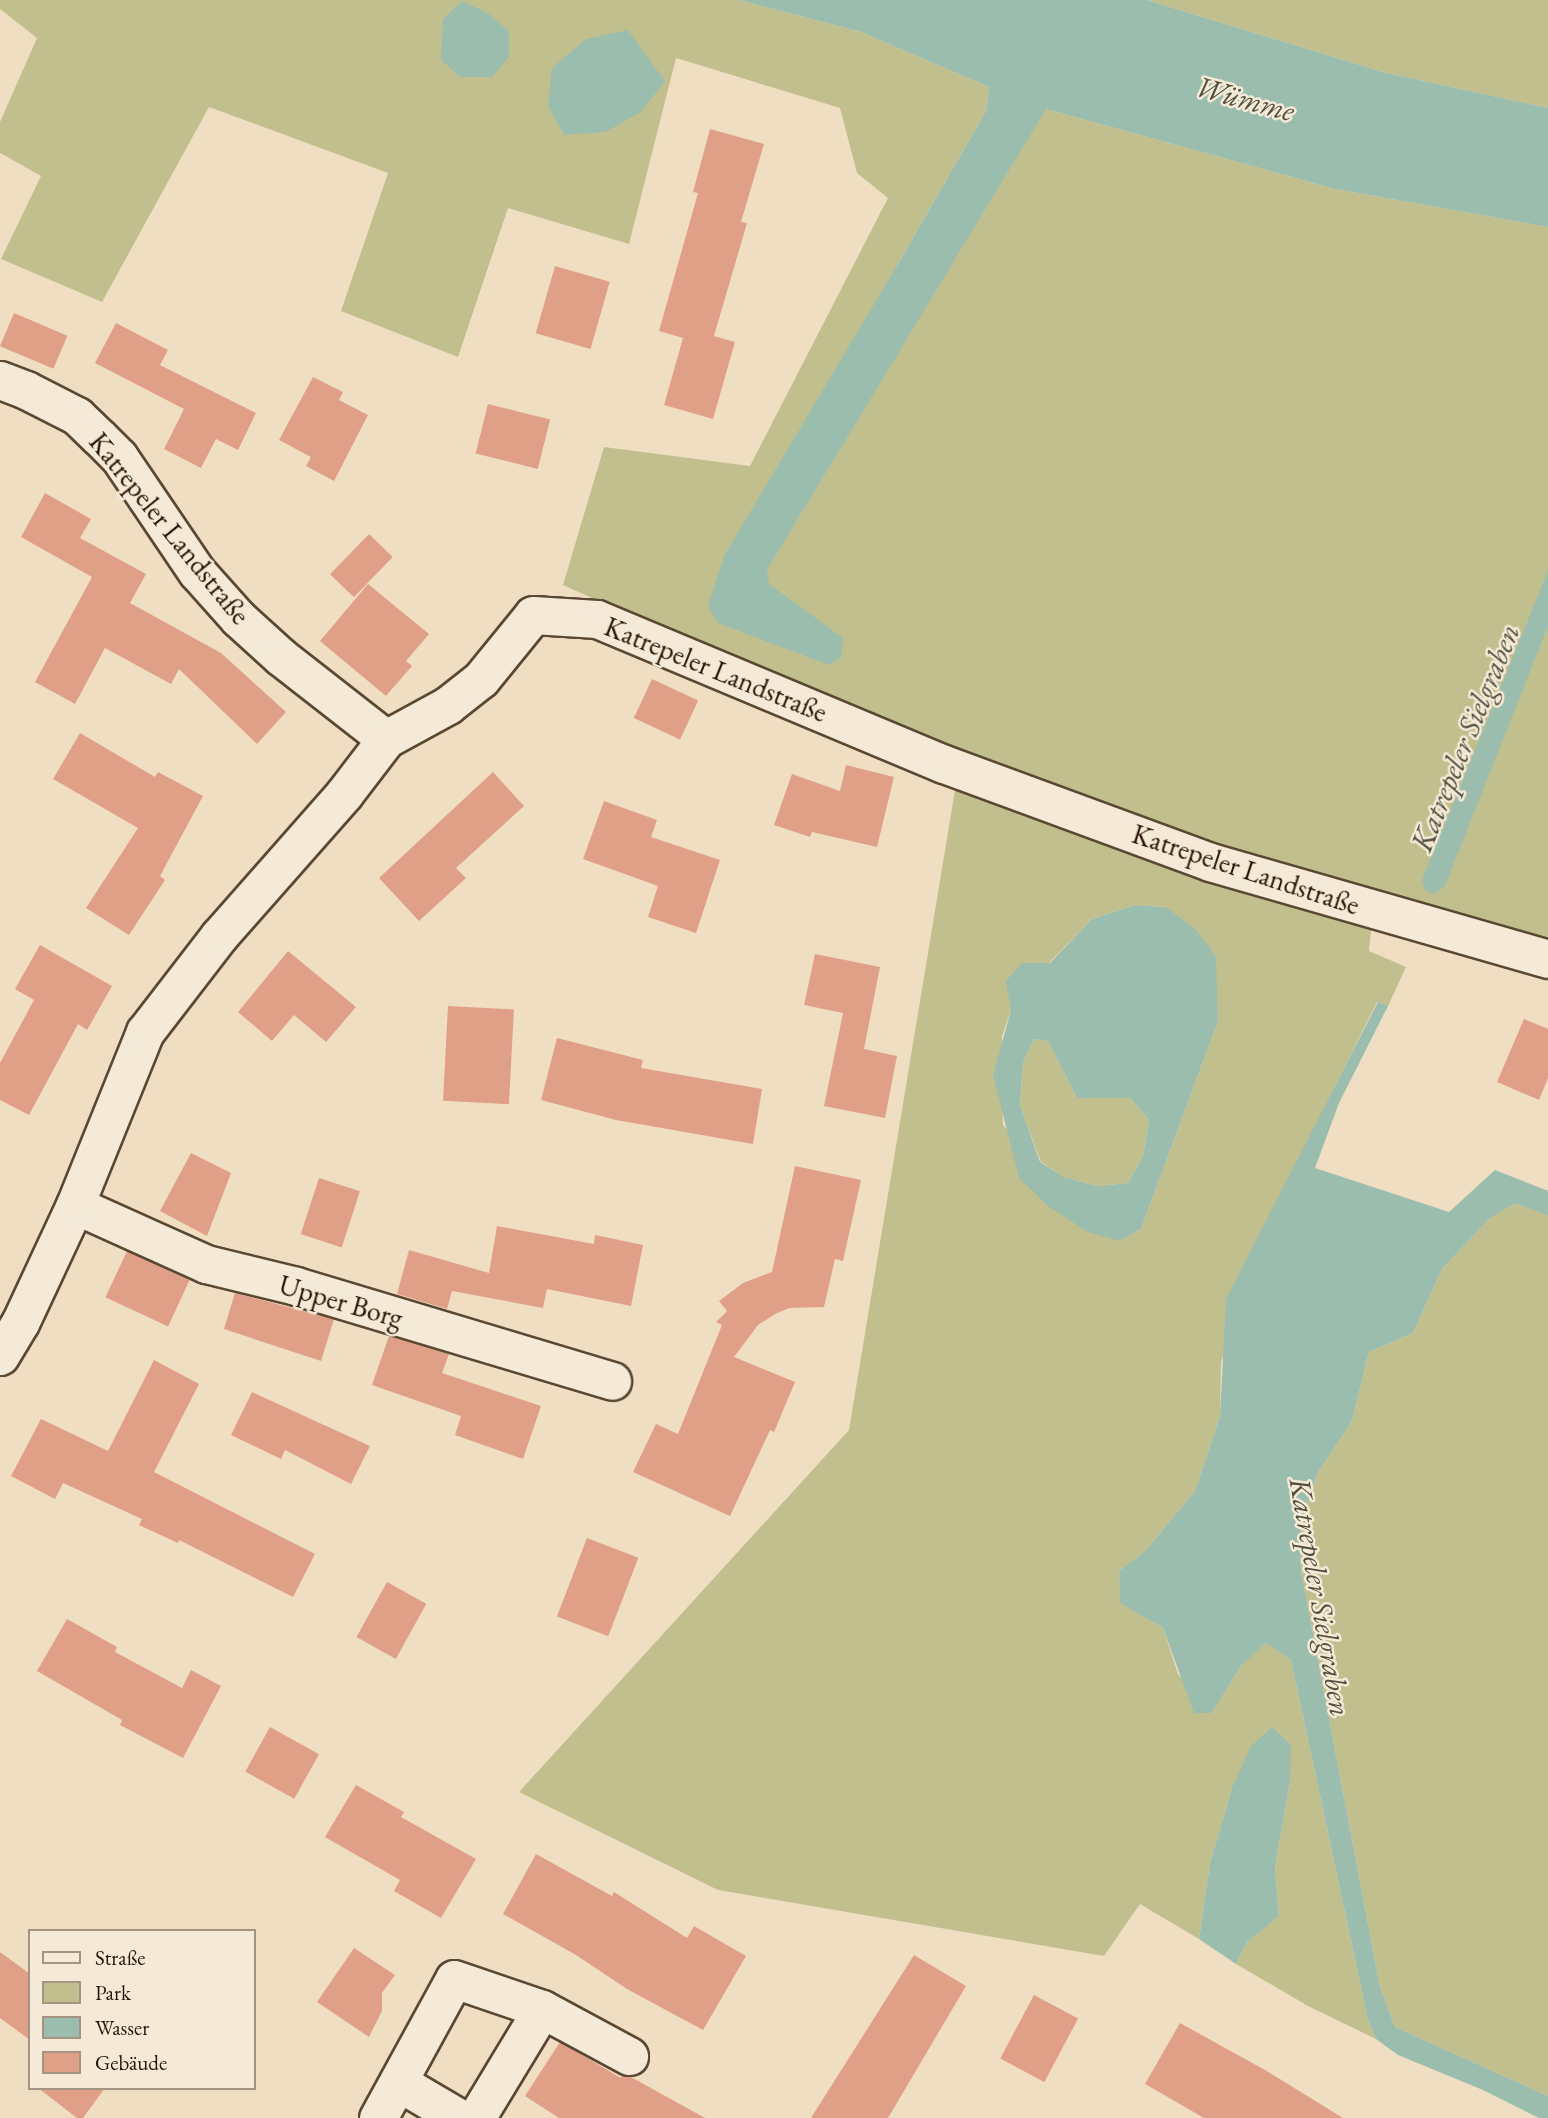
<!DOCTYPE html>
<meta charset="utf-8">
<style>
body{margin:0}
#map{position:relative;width:1548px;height:2118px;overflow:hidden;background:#f0dec3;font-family:"EB Garamond",serif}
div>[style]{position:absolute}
.green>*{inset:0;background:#c2bf8e}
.water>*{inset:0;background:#9bbdad}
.building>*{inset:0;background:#e0a088;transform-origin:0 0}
.roads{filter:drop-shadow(2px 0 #5a4832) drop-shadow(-2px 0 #5a4832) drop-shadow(0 2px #5a4832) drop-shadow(0 -2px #5a4832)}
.minor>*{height:37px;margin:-18.5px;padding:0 18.5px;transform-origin:18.5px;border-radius:18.5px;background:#f5ead8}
span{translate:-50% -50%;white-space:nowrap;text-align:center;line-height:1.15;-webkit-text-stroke:5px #f5ead8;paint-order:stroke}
.street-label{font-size:28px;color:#281601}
.water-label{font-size:30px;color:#50503d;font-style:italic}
.legend{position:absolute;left:28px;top:1929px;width:228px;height:161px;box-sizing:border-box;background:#f5ead8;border:2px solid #a39582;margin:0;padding:9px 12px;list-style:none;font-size:21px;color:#281601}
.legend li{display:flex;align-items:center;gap:14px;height:35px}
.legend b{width:35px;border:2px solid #a39582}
</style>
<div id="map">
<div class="green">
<div style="clip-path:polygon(0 0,739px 0,861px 32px,989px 87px,986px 111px,898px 264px,792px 528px,1036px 123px,1097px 0,1046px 109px,1335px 189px,1548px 227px,1548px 941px,1445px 916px,1150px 825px,719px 655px,563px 585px,604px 447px,750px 466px,888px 198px,857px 173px,840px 108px,676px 58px,629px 244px,508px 208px,458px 357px,341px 311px,388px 173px,209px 107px,102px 302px,1px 259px,41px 176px,0 153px,0 122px,37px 38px,0 9px)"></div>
<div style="clip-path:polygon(1147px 0,1548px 0,1548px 108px,1383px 72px)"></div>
<div style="clip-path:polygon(evenodd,955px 790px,1372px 920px,1369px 951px,1406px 967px,1388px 1006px,1377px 1002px,1275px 1207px,1221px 1362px,1220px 1416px,1195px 1491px,1146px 1550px,1119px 1571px,1121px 1603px,1163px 1628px,1178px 1674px,1212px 1713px,1241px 1666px,1266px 1642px,1291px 1660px,1368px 2020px,1376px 2039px,1308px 2006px,1236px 1964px,1247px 1942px,1279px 1915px,1275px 1868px,1290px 1781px,1232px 1788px,1210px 1863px,1199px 1939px,1140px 1904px,1104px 1956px,718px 1890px,519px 1792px,849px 1430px,955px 790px,1135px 905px,1166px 907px,1215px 956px,1218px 1021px,1141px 1229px,1120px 1241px,1003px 1125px,1002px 1036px,1011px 1010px,1049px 963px,1092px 919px,1135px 905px)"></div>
<div style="clip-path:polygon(1034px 1039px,1048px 1041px,1077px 1098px,1130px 1098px,1149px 1120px,1143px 1156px,1128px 1183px,1096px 1186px,1064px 1177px,1041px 1162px,1020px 1106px,1023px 1063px)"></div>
<div style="clip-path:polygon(1516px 1202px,1548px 1216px,1548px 2096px,1395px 2027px,1380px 1987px,1301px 1571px,1300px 1527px,1317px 1474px,1352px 1421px,1369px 1352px,1413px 1333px,1442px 1269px,1490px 1218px)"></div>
</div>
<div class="water">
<div style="clip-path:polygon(739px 0,1147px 0,1383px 72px,1548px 108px,1548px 227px,1335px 189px,1046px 109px,767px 570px,769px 584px,843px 638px,841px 658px,829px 665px,718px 623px,708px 606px,725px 554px,898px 264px,986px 111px,989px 87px,861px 32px)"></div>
<div style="clip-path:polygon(462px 1px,489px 14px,509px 31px,509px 57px,492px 77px,460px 77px,441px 60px,443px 19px)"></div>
<div style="clip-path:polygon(628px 30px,665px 81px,641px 112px,605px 132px,564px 135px,548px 106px,552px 68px,586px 39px)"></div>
<div style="clip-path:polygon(1548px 571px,1548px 626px,1445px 886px,1434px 894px,1425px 890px,1422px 880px)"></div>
<div style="clip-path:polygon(evenodd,1135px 905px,1166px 907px,1195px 929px,1216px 956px,1218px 1021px,1141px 1229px,1120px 1241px,1088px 1232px,1048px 1206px,1019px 1178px,993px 1075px,1011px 1010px,1006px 981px,1022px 963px,1050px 963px,1092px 919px,1135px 905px,1034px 1039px,1048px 1041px,1077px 1098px,1130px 1098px,1149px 1120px,1143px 1156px,1128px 1183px,1096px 1186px,1064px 1177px,1040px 1162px,1020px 1105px,1023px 1063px,1034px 1039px)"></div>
<div style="clip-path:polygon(1378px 1002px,1388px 1006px,1339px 1103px,1315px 1168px,1449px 1212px,1495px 1170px,1548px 1191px,1548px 1216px,1516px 1203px,1490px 1218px,1442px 1269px,1413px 1333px,1369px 1352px,1352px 1421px,1317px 1474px,1300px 1527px,1301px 1571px,1380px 1987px,1395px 2027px,1548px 2096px,1548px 2118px,1539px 2118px,1483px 2090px,1398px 2055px,1376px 2039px,1368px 2020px,1291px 1660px,1266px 1643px,1241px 1666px,1212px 1713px,1194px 1713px,1163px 1628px,1120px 1603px,1119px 1571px,1146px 1550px,1195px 1491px,1220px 1416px,1226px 1299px)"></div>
<div style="clip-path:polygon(1272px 1727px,1291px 1745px,1290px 1781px,1275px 1868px,1279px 1916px,1247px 1942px,1236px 1964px,1199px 1939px,1210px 1863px,1232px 1788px,1251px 1746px)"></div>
</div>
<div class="building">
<div style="clip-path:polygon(710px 129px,764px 144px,741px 222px,747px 223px,714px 336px,735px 342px,713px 419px,664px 405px,683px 338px,659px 331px,698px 193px,693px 192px)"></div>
<div style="left:555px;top:266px;width:57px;height:70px;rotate:16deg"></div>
<div style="left:14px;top:313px;width:58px;height:36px;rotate:23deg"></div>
<div style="clip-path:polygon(116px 323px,168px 350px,160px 365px,256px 413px,238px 450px,216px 439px,201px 468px,164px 449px,184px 409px,95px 363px)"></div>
<div style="clip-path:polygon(313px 377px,343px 392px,339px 400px,368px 415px,334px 481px,306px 466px,311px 457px,279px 440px)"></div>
<div style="left:488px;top:404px;width:64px;height:51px;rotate:14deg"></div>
<div style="clip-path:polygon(45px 493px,91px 519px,80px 538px,146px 574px,130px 603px,221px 653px,286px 712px,257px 744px,179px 669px,171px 684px,105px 648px,75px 704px,35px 682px,92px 577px,21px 537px)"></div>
<div style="left:369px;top:534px;width:33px;height:56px;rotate:44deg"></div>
<div style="clip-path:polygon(368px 584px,429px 634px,406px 661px,412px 666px,386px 696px,320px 641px)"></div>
<div style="left:652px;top:679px;width:51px;height:43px;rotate:25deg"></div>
<div style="clip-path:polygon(80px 733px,155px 777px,158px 772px,203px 796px,160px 876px,165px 880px,129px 935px,86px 908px,138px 828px,53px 779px)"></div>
<div style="clip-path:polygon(846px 765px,894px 777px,877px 847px,812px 832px,810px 837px,774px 825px,792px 774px,840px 791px)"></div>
<div style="clip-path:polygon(493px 772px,524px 806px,456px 868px,466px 878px,419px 921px,379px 878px)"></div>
<div style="clip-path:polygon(604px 801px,657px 820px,651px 837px,720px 860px,696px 933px,648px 917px,658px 886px,583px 859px)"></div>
<div style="clip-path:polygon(40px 945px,112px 986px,87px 1030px,78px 1024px,29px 1115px,0 1100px,0 1063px,34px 1000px,15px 989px)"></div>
<div style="clip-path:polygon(288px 951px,356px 1007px,326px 1042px,294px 1015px,272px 1041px,238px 1012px)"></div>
<div style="clip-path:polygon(815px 954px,880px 967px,864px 1049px,897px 1056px,885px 1118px,824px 1106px,843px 1013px,804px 1005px)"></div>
<div style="left:448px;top:1006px;width:66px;height:95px;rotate:3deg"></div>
<div style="clip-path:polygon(1524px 1019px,1548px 1029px,1548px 1078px,1539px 1100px,1497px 1082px)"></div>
<div style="clip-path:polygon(557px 1038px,643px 1060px,641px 1068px,762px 1089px,753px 1144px,616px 1120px,541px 1100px)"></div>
<div style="clip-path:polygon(191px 1153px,231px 1173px,207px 1236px,160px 1211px)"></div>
<div style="clip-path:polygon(795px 1166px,861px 1180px,843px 1261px,835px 1259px,824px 1307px,789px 1308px,775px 1314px,758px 1325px,734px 1357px,795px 1382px,774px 1432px,770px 1430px,730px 1516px,633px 1472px,656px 1424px,678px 1434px,722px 1325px,716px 1322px,727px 1311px,719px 1301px,743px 1283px,772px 1272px)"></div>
<div style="left:319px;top:1178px;width:43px;height:59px;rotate:18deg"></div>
<div style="clip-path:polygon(497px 1226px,594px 1244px,595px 1235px,643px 1245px,631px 1306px,547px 1289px,543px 1308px,452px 1291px,447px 1309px,397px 1294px,409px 1250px,489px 1273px)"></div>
<div style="left:127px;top:1251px;width:69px;height:51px;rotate:25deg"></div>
<div style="clip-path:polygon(235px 1293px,334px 1319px,321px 1361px,224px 1329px)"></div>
<div style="clip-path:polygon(389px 1336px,449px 1354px,442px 1373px,541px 1406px,523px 1459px,455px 1435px,461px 1416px,372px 1385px)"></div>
<div style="clip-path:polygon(154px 1360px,199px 1384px,154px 1472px,315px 1554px,293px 1597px,179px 1540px,178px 1543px,139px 1525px,142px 1519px,63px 1483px,55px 1499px,11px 1476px,41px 1419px,108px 1451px)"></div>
<div style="clip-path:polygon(252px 1392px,370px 1446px,351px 1484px,285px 1450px,281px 1459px,231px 1435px)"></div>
<div style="left:587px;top:1538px;width:55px;height:84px;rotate:21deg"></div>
<div style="left:387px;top:1582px;width:45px;height:63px;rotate:29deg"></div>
<div style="clip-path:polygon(67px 1619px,117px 1647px,115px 1652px,182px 1688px,191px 1670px,221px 1686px,183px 1758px,120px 1725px,122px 1720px,37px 1671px)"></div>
<div style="left:270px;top:1727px;width:56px;height:51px;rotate:29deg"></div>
<div style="clip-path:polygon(356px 1785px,404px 1812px,401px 1817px,476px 1859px,441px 1918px,394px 1891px,400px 1880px,325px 1837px)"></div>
<div style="clip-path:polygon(536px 1854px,612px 1896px,614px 1892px,687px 1938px,694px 1926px,746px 1956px,703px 2030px,627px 1989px,576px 1955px,503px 1914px)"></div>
<div style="clip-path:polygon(354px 1948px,395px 1975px,382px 1993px,382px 2011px,369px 2037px,317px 2002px)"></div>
<div style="clip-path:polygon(0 1952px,30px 1974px,30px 2040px,0 2018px)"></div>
<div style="clip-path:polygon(914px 1955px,966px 1986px,888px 2118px,811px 2118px)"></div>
<div style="left:1034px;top:1995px;width:50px;height:72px;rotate:28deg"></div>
<div style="clip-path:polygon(1180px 2023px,1265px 2070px,1343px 2118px,1204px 2118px,1145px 2084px)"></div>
<div style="clip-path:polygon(560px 2042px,621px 2078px,622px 2075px,631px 2077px,705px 2118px,559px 2118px,525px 2096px)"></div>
<div style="clip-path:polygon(38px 2088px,105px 2088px,83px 2118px,77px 2118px)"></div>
</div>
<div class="roads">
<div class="minor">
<div style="left:0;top:380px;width:28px;rotate:21deg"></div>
<div style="left:26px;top:390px;width:57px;rotate:27deg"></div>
<div style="left:77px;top:416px;width:30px;rotate:44deg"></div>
<div style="left:99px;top:437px;width:28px;rotate:45deg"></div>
<div style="left:119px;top:457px;width:139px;rotate:55.9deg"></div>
<div style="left:197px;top:572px;width:62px;rotate:48.3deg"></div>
<div style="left:238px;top:618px;width:58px;rotate:42.2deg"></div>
<div style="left:281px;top:657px;width:133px;rotate:38deg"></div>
<div style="left:75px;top:1205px;width:144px;rotate:24.2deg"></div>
<div style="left:206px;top:1264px;width:93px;rotate:13.7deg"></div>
<div style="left:296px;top:1286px;width:330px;rotate:16.7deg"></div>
<div style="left:0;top:1356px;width:39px;rotate:-59deg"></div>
<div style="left:20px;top:1323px;width:130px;rotate:-65deg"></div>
<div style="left:75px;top:1205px;width:187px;rotate:-68deg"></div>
<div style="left:145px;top:1032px;width:121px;rotate:-52.4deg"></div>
<div style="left:219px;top:936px;width:189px;rotate:-48.6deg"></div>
<div style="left:344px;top:794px;width:69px;rotate:-52.6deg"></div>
<div style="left:386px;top:739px;width:71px;rotate:-28.7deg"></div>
<div style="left:448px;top:705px;width:42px;rotate:-38.2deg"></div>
<div style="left:481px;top:679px;width:82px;rotate:-50.9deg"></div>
<div style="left:533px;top:615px;width:64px;rotate:3.6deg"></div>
<div style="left:597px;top:619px;width:376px;rotate:22.7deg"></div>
<div style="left:944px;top:764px;width:283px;rotate:20.2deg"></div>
<div style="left:1210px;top:862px;width:352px;rotate:16deg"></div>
<div style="left:398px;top:2082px;width:71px;rotate:30.5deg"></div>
<div style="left:378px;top:2118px;width:158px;rotate:-61.3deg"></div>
<div style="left:454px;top:1979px;width:93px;rotate:18.8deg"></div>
<div style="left:542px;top:2009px;width:99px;rotate:28.4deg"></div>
<div style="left:476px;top:2118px;width:127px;rotate:-58.8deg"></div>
</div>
</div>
<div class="street-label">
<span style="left:170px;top:528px;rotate:51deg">Katrepeler Landstraße</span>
<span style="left:716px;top:669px;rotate:22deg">Katrepeler Landstraße</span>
<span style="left:1246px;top:869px;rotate:18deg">Katrepeler Landstraße</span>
<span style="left:341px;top:1301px;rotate:16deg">Upper Borg</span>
</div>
<div class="water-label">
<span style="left:1245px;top:99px;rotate:15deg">Wümme</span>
<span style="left:1466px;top:738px;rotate:-68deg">Katrepeler Sielgraben</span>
<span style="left:1320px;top:1597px;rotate:80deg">Katrepeler Sielgraben</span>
</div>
<ul class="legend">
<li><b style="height:9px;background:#f5ead8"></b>Straße</li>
<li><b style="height:19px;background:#c2bf8e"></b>Park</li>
<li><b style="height:19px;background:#9bbdad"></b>Wasser</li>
<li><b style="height:19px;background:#e0a088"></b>Gebäude</li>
</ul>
</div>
